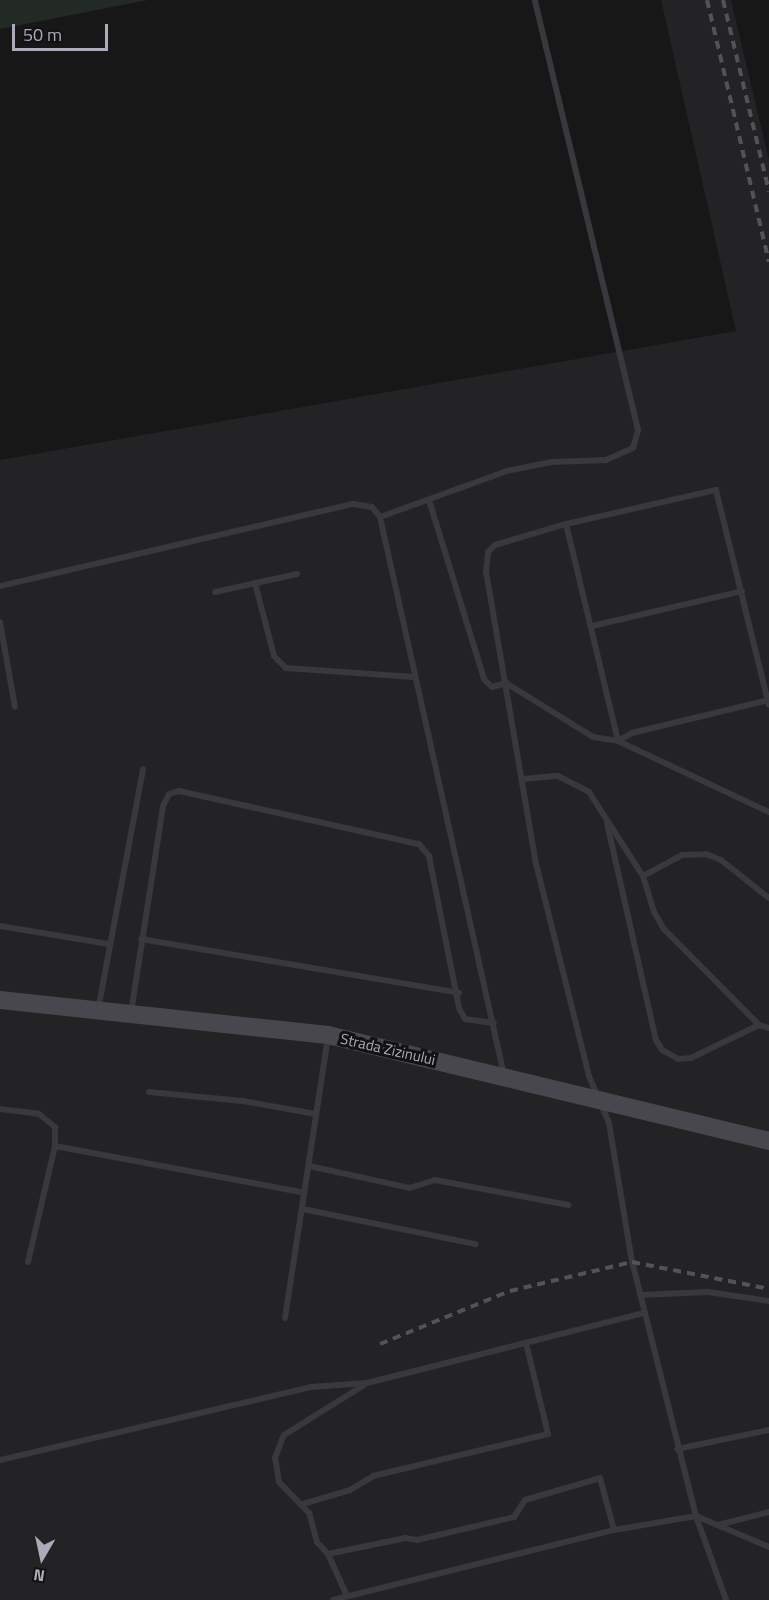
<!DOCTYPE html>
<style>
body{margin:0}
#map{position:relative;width:769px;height:1600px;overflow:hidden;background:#171718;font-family:"Titillium Web",sans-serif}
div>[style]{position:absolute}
.built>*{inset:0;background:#232325}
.green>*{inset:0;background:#232a25}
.lane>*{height:6px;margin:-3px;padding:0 3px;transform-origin:3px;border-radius:3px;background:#38383d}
.secondary>*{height:18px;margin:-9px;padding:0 9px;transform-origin:9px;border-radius:9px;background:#47474d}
.rail>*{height:4px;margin-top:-2px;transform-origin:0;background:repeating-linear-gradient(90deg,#525258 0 8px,transparent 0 14px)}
span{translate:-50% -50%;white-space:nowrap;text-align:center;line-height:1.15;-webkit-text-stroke:6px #121214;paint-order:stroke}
.street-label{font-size:15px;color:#abacb7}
.north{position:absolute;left:12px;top:1528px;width:60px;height:60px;-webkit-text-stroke:4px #121214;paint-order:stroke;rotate:189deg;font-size:16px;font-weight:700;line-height:24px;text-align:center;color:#abacb7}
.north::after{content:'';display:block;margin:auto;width:21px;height:27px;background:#abacb7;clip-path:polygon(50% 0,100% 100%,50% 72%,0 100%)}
.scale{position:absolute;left:12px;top:24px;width:96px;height:27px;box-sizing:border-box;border:3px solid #abacb7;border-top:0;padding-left:8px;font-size:18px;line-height:21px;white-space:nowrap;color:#abacb7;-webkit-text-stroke:4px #121214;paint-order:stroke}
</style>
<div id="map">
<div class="built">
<div style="clip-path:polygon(661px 0,731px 0,769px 160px,769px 1600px,0 1600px,0 460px,736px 331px)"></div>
</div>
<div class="green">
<div style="clip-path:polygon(0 0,148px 0,0 29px)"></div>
</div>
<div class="lane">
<div style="left:429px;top:500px;width:187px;rotate:72.9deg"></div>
<div style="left:484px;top:679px;width:11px;rotate:45deg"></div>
<div style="left:492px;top:687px;width:15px;rotate:-16deg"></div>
<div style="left:566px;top:524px;width:154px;rotate:-12.8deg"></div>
<div style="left:716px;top:490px;width:221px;rotate:76.2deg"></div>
<div style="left:255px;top:583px;width:75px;rotate:75.4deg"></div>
<div style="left:274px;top:656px;width:17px;rotate:45deg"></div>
<div style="left:286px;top:668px;width:128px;rotate:4deg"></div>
<div style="left:0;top:586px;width:362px;rotate:-13.1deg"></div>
<div style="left:353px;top:504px;width:19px;rotate:9deg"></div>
<div style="left:372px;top:507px;width:13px;rotate:51deg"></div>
<div style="left:215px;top:592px;width:84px;rotate:-12.4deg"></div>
<div style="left:0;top:622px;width:86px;rotate:80deg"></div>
<div style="left:592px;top:626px;width:154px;rotate:-13.1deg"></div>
<div style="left:506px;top:683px;width:102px;rotate:31.8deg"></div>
<div style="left:593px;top:737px;width:25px;rotate:9deg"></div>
<div style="left:618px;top:741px;width:167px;rotate:25.2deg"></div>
<div style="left:618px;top:741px;width:16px;rotate:-30deg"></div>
<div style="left:632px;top:733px;width:140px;rotate:-13.6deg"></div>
<div style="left:522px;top:779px;width:36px;rotate:-5deg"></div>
<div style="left:558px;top:776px;width:35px;rotate:27deg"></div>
<div style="left:589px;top:792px;width:100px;rotate:57.3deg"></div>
<div style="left:643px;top:876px;width:38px;rotate:73deg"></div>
<div style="left:654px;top:912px;width:20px;rotate:60deg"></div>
<div style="left:664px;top:929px;width:135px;rotate:45.3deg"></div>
<div style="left:759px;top:1025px;width:10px;rotate:17deg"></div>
<div style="left:607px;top:823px;width:222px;rotate:77.3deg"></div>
<div style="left:656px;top:1040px;width:12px;rotate:59deg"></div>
<div style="left:662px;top:1050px;width:18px;rotate:29deg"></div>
<div style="left:678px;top:1059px;width:13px;rotate:-4deg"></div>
<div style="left:691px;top:1058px;width:76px;rotate:-25.9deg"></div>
<div style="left:643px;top:876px;width:44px;rotate:-28.3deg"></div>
<div style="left:682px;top:855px;width:24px;rotate:-2deg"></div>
<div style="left:706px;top:854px;width:16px;rotate:22deg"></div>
<div style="left:721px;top:860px;width:61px;rotate:38.4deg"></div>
<div style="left:0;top:926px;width:110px;rotate:9.4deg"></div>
<div style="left:141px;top:939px;width:323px;rotate:9.6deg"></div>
<div style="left:98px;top:1010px;width:245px;rotate:-79.4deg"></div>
<div style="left:131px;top:1013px;width:209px;rotate:-81.2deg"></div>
<div style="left:163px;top:806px;width:13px;rotate:-63deg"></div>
<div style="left:169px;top:794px;width:10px;rotate:-17deg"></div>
<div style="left:179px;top:791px;width:246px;rotate:12.5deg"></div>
<div style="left:419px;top:844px;width:16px;rotate:50deg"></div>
<div style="left:429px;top:856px;width:155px;rotate:78.8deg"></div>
<div style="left:459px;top:1008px;width:13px;rotate:61deg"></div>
<div style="left:465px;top:1019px;width:29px;rotate:8deg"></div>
<div style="left:504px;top:1075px;width:572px;rotate:-102.53deg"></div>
<div style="left:380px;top:517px;width:135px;rotate:-19.9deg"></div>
<div style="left:507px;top:471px;width:46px;rotate:-11.3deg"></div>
<div style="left:552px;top:462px;width:54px;rotate:-2.1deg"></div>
<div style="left:606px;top:460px;width:30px;rotate:-24deg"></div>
<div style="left:633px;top:448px;width:19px;rotate:-74deg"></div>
<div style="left:638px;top:430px;width:442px;rotate:-103.5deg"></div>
<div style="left:149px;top:1092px;width:94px;rotate:5.5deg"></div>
<div style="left:243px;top:1101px;width:74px;rotate:10.1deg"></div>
<div style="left:0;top:1109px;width:39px;rotate:7deg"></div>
<div style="left:39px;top:1114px;width:21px;rotate:39deg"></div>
<div style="left:55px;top:1127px;width:19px;rotate:90deg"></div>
<div style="left:55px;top:1146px;width:119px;rotate:103.1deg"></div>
<div style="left:55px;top:1146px;width:254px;rotate:10.6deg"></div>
<div style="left:309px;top:1166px;width:103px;rotate:12.3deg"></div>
<div style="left:410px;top:1188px;width:26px;rotate:-18deg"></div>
<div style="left:435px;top:1180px;width:136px;rotate:10.6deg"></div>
<div style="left:303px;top:1209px;width:176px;rotate:11.5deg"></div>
<div style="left:640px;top:1295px;width:68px;rotate:-2.5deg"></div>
<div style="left:708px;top:1292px;width:62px;rotate:8.4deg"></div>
<div style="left:285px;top:1318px;width:283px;rotate:-81.3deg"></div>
<div style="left:677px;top:1449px;width:94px;rotate:-11.7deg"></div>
<div style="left:0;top:1460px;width:319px;rotate:-13.2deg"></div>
<div style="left:311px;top:1387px;width:56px;rotate:-4.1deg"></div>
<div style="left:367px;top:1383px;width:286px;rotate:-14.2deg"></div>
<div style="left:303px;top:1504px;width:49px;rotate:-16.6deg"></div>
<div style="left:350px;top:1490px;width:27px;rotate:-31deg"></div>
<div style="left:373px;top:1476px;width:180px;rotate:-13.5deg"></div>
<div style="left:548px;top:1434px;width:94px;rotate:-103.6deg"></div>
<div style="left:696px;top:1516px;width:89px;rotate:70.3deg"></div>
<div style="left:696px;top:1516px;width:79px;rotate:23deg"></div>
<div style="left:718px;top:1525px;width:53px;rotate:-14.3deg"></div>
<div style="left:328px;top:1554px;width:79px;rotate:-11.7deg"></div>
<div style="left:405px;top:1538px;width:12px;rotate:9deg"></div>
<div style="left:417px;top:1540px;width:100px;rotate:-13.3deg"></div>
<div style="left:514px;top:1517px;width:20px;rotate:-57deg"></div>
<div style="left:525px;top:1500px;width:78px;rotate:-16.3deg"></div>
<div style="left:600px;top:1478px;width:54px;rotate:74.9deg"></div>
<div style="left:347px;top:1596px;width:46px;rotate:-114.3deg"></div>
<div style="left:328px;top:1554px;width:16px;rotate:-133deg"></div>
<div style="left:317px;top:1542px;width:30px;rotate:-105deg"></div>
<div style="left:309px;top:1513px;width:43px;rotate:-134.1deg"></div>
<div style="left:279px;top:1482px;width:24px;rotate:-99deg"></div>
<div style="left:275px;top:1458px;width:25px;rotate:-69deg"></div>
<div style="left:284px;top:1435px;width:94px;rotate:-32deg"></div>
<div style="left:333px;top:1600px;width:290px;rotate:-14deg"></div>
<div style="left:614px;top:1530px;width:83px;rotate:-9.7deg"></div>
<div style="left:696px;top:1516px;width:262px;rotate:-104.1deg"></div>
<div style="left:632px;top:1262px;width:141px;rotate:-99.4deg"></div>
<div style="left:609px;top:1123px;width:51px;rotate:-113.1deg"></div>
<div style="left:589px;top:1076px;width:219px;rotate:-104deg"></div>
<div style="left:536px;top:864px;width:296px;rotate:-99.7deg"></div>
<div style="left:486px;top:572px;width:20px;rotate:-84deg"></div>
<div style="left:488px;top:552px;width:10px;rotate:-45deg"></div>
<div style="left:495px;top:545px;width:74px;rotate:-16.5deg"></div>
<div style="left:566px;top:524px;width:223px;rotate:76.5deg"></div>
</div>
<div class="secondary">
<div style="left:0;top:1000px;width:330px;rotate:6.1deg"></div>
<div style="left:328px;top:1035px;width:454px;rotate:13.5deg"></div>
</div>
<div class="rail">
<div style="left:707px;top:0;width:269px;rotate:76.7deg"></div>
<div style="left:723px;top:0;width:197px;rotate:76.5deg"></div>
<div style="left:380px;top:1344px;width:140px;rotate:-22.2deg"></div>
<div style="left:510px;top:1291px;width:125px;rotate:-13.4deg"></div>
<div style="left:632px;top:1262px;width:140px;rotate:11.1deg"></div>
</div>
<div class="street-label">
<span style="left:388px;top:1049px;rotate:13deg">Strada Zizinului</span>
</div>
<div class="north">N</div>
<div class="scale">50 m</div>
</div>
